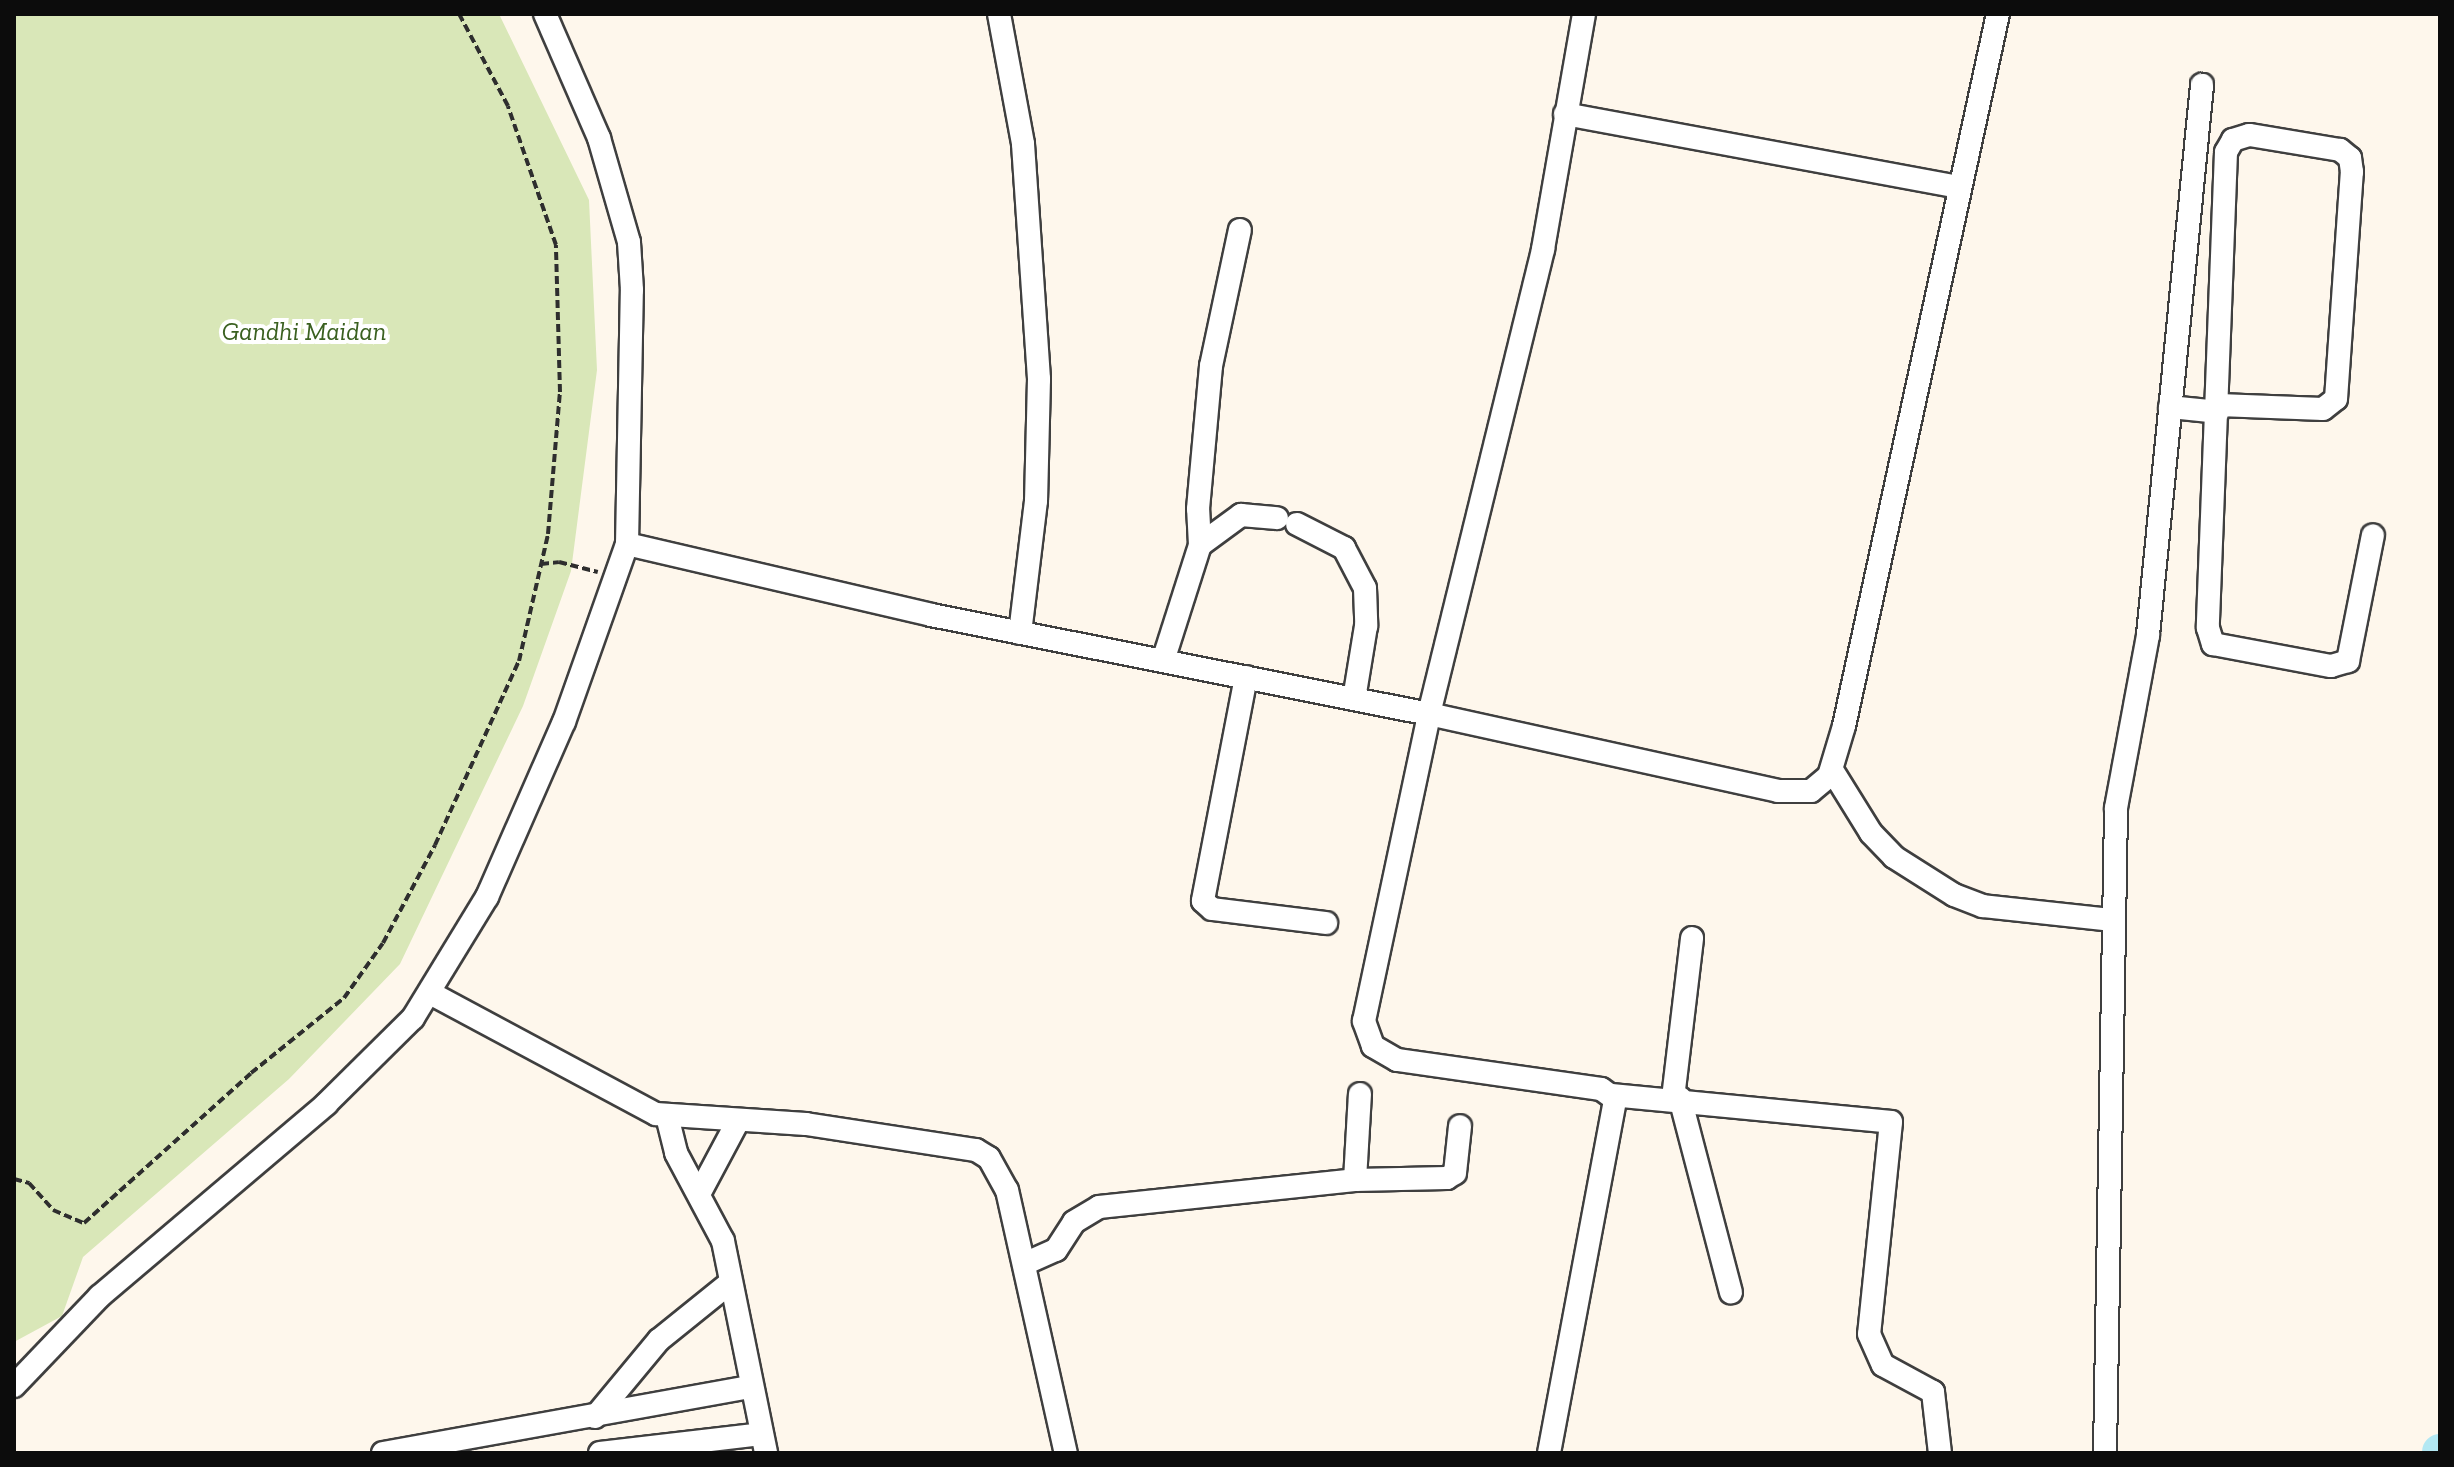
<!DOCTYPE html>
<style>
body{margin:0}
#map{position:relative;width:2454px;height:1467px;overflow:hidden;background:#fef7ec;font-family:"Zilla Slab",serif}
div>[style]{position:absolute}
.green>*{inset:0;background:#d9e7b8}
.river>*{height:36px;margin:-18px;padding:0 18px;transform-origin:18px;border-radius:18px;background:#b3e8f3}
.path>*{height:4px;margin-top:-2px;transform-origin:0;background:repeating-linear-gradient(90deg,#2e2e2e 0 8px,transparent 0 12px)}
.roads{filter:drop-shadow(2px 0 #3f3f3f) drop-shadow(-2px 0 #3f3f3f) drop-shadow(0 2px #3f3f3f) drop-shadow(0 -2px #3f3f3f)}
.minor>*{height:22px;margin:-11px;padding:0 11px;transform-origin:11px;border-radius:11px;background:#fff}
span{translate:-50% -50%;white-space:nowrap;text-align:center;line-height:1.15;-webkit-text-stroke:8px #fff;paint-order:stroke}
.park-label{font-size:26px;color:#3a6020;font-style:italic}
.frame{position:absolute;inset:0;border:16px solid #0c0c0c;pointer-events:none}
</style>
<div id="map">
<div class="green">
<div style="clip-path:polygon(14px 14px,499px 14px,589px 200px,597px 370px,571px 571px,523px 706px,400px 964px,289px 1079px,83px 1257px,62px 1316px,14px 1342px)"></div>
</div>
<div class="river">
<div style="left:2440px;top:1453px;width:1px;rotate:-90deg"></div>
</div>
<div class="path">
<div style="left:541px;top:564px;width:18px;rotate:-6deg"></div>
<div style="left:559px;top:562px;width:40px;rotate:14.4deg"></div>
<div style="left:14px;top:1179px;width:16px;rotate:15deg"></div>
<div style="left:29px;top:1183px;width:36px;rotate:48deg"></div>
<div style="left:53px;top:1210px;width:34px;rotate:23deg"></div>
<div style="left:84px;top:1223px;width:224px;rotate:-41.9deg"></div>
<div style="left:251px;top:1073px;width:119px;rotate:-38.9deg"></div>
<div style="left:344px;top:998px;width:67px;rotate:-54.7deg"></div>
<div style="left:383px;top:943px;width:111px;rotate:-62deg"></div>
<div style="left:435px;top:845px;width:202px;rotate:-65.5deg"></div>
<div style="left:519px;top:661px;width:130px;rotate:-77.1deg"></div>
<div style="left:548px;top:534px;width:143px;rotate:-85.2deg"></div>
<div style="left:560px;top:392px;width:147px;rotate:-91.6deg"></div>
<div style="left:556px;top:245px;width:147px;rotate:-109.1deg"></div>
<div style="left:508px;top:106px;width:104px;rotate:-118deg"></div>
</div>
<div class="roads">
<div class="minor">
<div style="left:999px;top:14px;width:132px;rotate:79.5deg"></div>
<div style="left:1023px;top:144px;width:236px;rotate:86.1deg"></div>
<div style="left:1039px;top:379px;width:122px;rotate:91.4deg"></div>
<div style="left:1036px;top:501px;width:133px;rotate:96.9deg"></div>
<div style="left:1565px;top:114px;width:399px;rotate:10.5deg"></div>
<div style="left:2219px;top:405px;width:104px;rotate:2.2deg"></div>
<div style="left:2323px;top:409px;width:16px;rotate:-38deg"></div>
<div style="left:2336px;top:399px;width:228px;rotate:-86deg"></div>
<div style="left:2352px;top:172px;width:14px;rotate:-98deg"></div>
<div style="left:2350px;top:158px;width:13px;rotate:-141deg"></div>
<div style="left:2340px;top:150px;width:92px;rotate:-170.6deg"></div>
<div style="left:2249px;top:135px;width:17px;rotate:163deg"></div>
<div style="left:2233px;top:140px;width:14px;rotate:120deg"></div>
<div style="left:2226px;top:152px;width:476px;rotate:92.2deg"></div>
<div style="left:2208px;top:628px;width:17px;rotate:73deg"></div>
<div style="left:2213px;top:644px;width:120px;rotate:10.6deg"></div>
<div style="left:2331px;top:666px;width:18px;rotate:-16deg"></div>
<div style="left:2348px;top:661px;width:128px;rotate:-78.8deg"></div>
<div style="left:2170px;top:407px;width:48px;rotate:5.9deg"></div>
<div style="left:1297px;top:524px;width:53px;rotate:27.1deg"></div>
<div style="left:1344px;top:548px;width:45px;rotate:62.3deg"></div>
<div style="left:1365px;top:588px;width:38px;rotate:88deg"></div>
<div style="left:1366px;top:626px;width:74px;rotate:99.3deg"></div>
<div style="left:627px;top:544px;width:312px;rotate:13.1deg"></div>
<div style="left:931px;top:615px;width:508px;rotate:11.24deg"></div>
<div style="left:1429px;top:714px;width:357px;rotate:12.4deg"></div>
<div style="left:1778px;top:791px;width:33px"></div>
<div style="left:1811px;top:791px;width:23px;rotate:-40deg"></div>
<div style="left:1829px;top:776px;width:52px;rotate:-73.3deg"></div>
<div style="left:1844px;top:726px;width:728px;rotate:-77.8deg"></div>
<div style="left:1200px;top:545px;width:36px;rotate:-93deg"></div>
<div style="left:1198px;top:509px;width:144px;rotate:-84.8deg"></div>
<div style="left:1211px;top:366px;width:139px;rotate:-78deg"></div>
<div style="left:1163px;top:661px;width:122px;rotate:-72.3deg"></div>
<div style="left:1200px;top:545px;width:51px;rotate:-36.2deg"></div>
<div style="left:1241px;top:515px;width:36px;rotate:5deg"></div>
<div style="left:1246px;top:677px;width:228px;rotate:100.9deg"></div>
<div style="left:1203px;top:901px;width:12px;rotate:42deg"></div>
<div style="left:1212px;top:909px;width:115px;rotate:7deg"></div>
<div style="left:1832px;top:770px;width:74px;rotate:58.2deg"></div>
<div style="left:1871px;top:833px;width:33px;rotate:46deg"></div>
<div style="left:1894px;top:857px;width:71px;rotate:32.3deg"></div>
<div style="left:1954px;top:895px;width:31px;rotate:21deg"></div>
<div style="left:1983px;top:906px;width:129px;rotate:6.2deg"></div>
<div style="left:430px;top:993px;width:256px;rotate:28.2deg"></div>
<div style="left:656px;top:1114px;width:150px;rotate:3.8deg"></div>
<div style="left:806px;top:1124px;width:172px;rotate:8.7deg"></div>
<div style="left:976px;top:1150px;width:15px;rotate:32deg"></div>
<div style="left:989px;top:1158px;width:37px;rotate:61deg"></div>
<div style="left:1007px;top:1190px;width:270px;rotate:77.4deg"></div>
<div style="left:1612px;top:1095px;width:280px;rotate:5.5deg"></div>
<div style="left:1891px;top:1122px;width:213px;rotate:95.9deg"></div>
<div style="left:1869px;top:1334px;width:34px;rotate:66deg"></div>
<div style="left:1883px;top:1365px;width:57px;rotate:28.4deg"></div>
<div style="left:1933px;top:1392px;width:61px;rotate:83.5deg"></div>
<div style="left:1673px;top:1098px;width:161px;rotate:-83.2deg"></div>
<div style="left:1680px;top:1098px;width:201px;rotate:75.3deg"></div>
<div style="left:667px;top:1116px;width:38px;rotate:76deg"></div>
<div style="left:676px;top:1153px;width:100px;rotate:61.9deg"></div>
<div style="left:723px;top:1241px;width:216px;rotate:78.5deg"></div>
<div style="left:1355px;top:1180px;width:86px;rotate:-86.7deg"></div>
<div style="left:699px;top:1194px;width:83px;rotate:-61.9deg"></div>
<div style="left:1024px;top:1264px;width:35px;rotate:-24deg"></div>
<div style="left:1056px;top:1250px;width:33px;rotate:-57deg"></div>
<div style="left:1074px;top:1222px;width:29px;rotate:-31deg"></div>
<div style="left:1099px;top:1207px;width:257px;rotate:-6deg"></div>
<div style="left:1355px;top:1180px;width:92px;rotate:-1.2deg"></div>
<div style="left:1447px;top:1178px;width:9px;rotate:-32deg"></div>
<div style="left:1455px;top:1173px;width:47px;rotate:-83.9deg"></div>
<div style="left:14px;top:1386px;width:124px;rotate:-46.3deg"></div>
<div style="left:100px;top:1296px;width:297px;rotate:-40.3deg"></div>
<div style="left:326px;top:1104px;width:122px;rotate:-44.7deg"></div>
<div style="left:413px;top:1018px;width:142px;rotate:-58.6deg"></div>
<div style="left:487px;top:897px;width:191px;rotate:-66.3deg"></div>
<div style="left:564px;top:722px;width:189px;rotate:-70.5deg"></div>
<div style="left:627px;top:544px;width:254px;rotate:-88.9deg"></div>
<div style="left:632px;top:290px;width:48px;rotate:-93.6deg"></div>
<div style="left:629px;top:242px;width:108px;rotate:-106.1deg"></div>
<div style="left:599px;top:138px;width:135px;rotate:-113.5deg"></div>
<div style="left:595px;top:1417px;width:100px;rotate:-50.3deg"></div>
<div style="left:659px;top:1340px;width:92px;rotate:-38.9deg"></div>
<div style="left:383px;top:1453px;width:373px;rotate:-10.2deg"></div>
<div style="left:600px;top:1453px;width:162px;rotate:-6.7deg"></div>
<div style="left:1549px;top:1453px;width:360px;rotate:-79.4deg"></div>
<div style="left:1615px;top:1099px;width:17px;rotate:-144deg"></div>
<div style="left:1601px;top:1089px;width:206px;rotate:-171.9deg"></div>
<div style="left:1397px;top:1060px;width:28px;rotate:-150deg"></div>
<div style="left:1373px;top:1046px;width:27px;rotate:-110deg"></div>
<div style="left:1364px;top:1021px;width:314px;rotate:-78deg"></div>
<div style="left:1429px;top:714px;width:479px;rotate:-76.2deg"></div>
<div style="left:1543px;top:249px;width:239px;rotate:-80.1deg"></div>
<div style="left:2105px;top:1453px;width:645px;rotate:-89.02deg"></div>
<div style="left:2116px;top:808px;width:176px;rotate:-79.5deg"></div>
<div style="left:2148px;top:635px;width:553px;rotate:-84.39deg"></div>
</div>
</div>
<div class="park-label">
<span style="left:304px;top:332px">Gandhi Maidan</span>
</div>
<div class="frame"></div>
</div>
